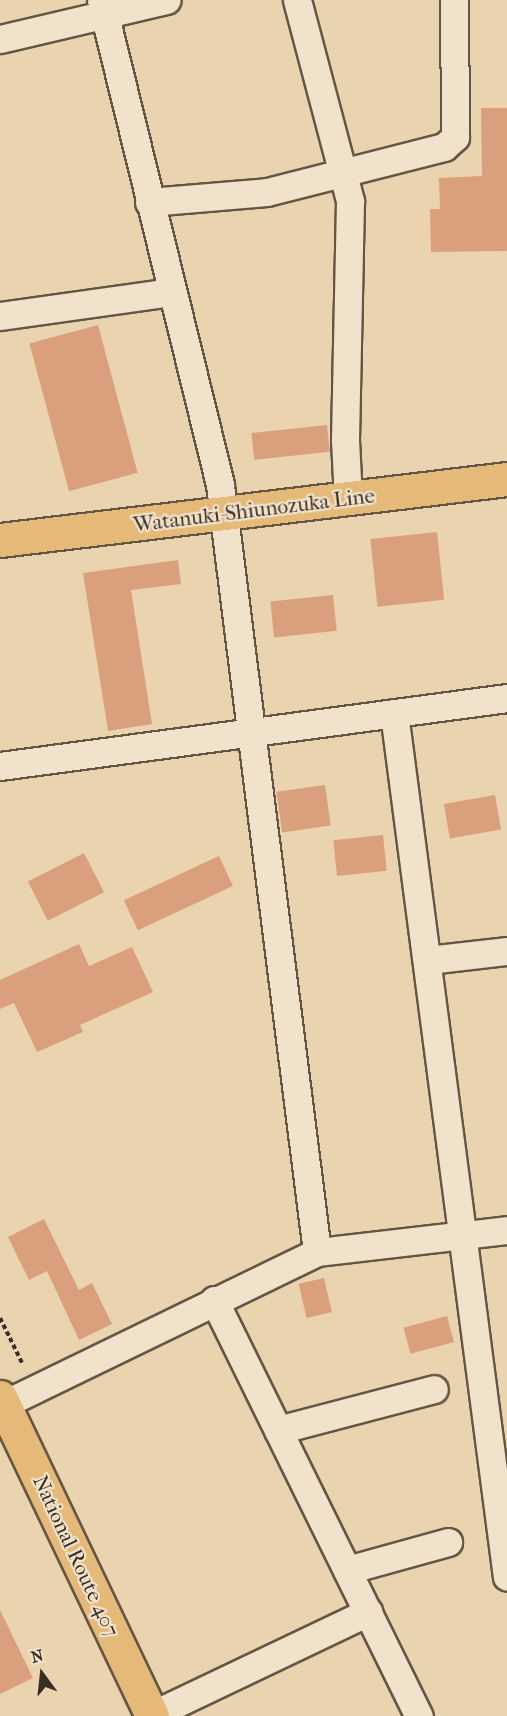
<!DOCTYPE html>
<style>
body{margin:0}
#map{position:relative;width:507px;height:1716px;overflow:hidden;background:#ead3af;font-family:"IM FELL French Canon",serif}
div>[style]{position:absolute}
.building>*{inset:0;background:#daa07e;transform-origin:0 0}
.path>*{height:4px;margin-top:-2px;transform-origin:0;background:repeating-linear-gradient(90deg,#382d22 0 4.5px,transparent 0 7.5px)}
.roads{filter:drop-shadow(2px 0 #645645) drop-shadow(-2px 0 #645645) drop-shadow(0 2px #645645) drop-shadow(0 -2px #645645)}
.minor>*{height:27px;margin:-13.5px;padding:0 13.5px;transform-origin:13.5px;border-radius:13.5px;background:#f1e2cb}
.major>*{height:33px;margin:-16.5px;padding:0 16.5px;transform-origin:16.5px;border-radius:16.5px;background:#e5ba78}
.highway>*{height:33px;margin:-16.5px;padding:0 16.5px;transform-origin:16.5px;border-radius:16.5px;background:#e5ba78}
span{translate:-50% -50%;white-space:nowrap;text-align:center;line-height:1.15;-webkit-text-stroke:4.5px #f1e2cb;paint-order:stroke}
.street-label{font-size:21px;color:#382d22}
.north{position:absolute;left:12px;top:1644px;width:60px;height:60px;-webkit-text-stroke:4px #f1e2cb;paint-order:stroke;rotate:345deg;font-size:16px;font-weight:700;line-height:24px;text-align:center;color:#382d22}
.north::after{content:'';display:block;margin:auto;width:21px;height:27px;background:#382d22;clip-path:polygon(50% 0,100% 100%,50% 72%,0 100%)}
</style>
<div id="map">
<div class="building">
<div style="clip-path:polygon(481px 108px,507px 108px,507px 251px,431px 252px,430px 209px,440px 209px,439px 178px,482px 176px)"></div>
<div style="left:98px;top:325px;width:153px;height:71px;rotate:75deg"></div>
<div style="left:327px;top:425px;width:27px;height:76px;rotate:84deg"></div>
<div style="left:437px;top:532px;width:68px;height:67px;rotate:84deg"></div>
<div style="clip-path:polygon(178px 560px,181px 584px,131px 590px,152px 724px,108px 731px,83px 573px)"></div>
<div style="left:333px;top:595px;width:36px;height:63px;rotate:84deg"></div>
<div style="left:325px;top:785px;width:41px;height:49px;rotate:82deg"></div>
<div style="left:495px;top:795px;width:35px;height:52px;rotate:80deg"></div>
<div style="left:383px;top:835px;width:36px;height:50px;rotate:84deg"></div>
<div style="left:84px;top:853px;width:44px;height:63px;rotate:63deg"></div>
<div style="left:219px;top:856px;width:33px;height:105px;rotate:65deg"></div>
<div style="clip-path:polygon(79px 944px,89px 966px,132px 947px,153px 992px,80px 1025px,83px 1032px,37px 1052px,14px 1003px,0 1009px,0 980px)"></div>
<div style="clip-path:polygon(44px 1219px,79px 1290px,92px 1283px,112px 1324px,79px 1340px,47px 1271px,29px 1280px,8px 1237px)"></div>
<div style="left:324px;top:1278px;width:35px;height:26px;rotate:77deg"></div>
<div style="left:447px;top:1316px;width:27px;height:45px;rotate:75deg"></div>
<div style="clip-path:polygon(0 1610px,33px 1678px,0 1694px)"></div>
</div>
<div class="path">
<div style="left:0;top:1318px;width:52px;rotate:63.9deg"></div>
</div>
<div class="roads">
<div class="minor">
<div style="left:101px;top:0;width:499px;rotate:76.2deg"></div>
<div style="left:220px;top:485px;width:773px;rotate:82.79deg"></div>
<div style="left:297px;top:0;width:208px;rotate:75.2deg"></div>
<div style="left:350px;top:201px;width:239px;rotate:91.2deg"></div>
<div style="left:345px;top:440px;width:59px;rotate:87.1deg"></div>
<div style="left:0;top:39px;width:171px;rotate:-13.2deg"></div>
<div style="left:149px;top:202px;width:118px;rotate:-4.8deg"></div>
<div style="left:267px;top:192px;width:183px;rotate:-14.3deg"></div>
<div style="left:444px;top:147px;width:15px;rotate:-42deg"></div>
<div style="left:455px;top:137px;width:137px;rotate:-90.4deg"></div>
<div style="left:0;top:316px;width:173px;rotate:-8deg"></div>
<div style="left:394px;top:713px;width:871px;rotate:82.55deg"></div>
<div style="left:0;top:766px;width:512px;rotate:-7.64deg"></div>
<div style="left:428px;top:960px;width:80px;rotate:-6.5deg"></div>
<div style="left:214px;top:1300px;width:464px;rotate:63.8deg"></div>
<div style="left:0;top:1406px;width:352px;rotate:-25.9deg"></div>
<div style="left:317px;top:1252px;width:191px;rotate:-6.6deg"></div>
<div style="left:278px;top:1430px;width:161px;rotate:-14.7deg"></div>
<div style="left:347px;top:1570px;width:105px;rotate:-15.5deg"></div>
<div style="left:150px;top:1716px;width:242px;rotate:-25.5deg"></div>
</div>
<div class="major">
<div style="left:0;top:540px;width:511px;rotate:-6.86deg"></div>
</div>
<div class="highway">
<div style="left:0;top:1397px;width:353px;rotate:64.5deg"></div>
</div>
</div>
<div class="street-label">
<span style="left:254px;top:510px;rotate:-7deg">Watanuki-Shiunozuka Line</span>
<span style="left:76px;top:1556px;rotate:65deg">National Route 407</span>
</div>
<div class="north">N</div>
</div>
